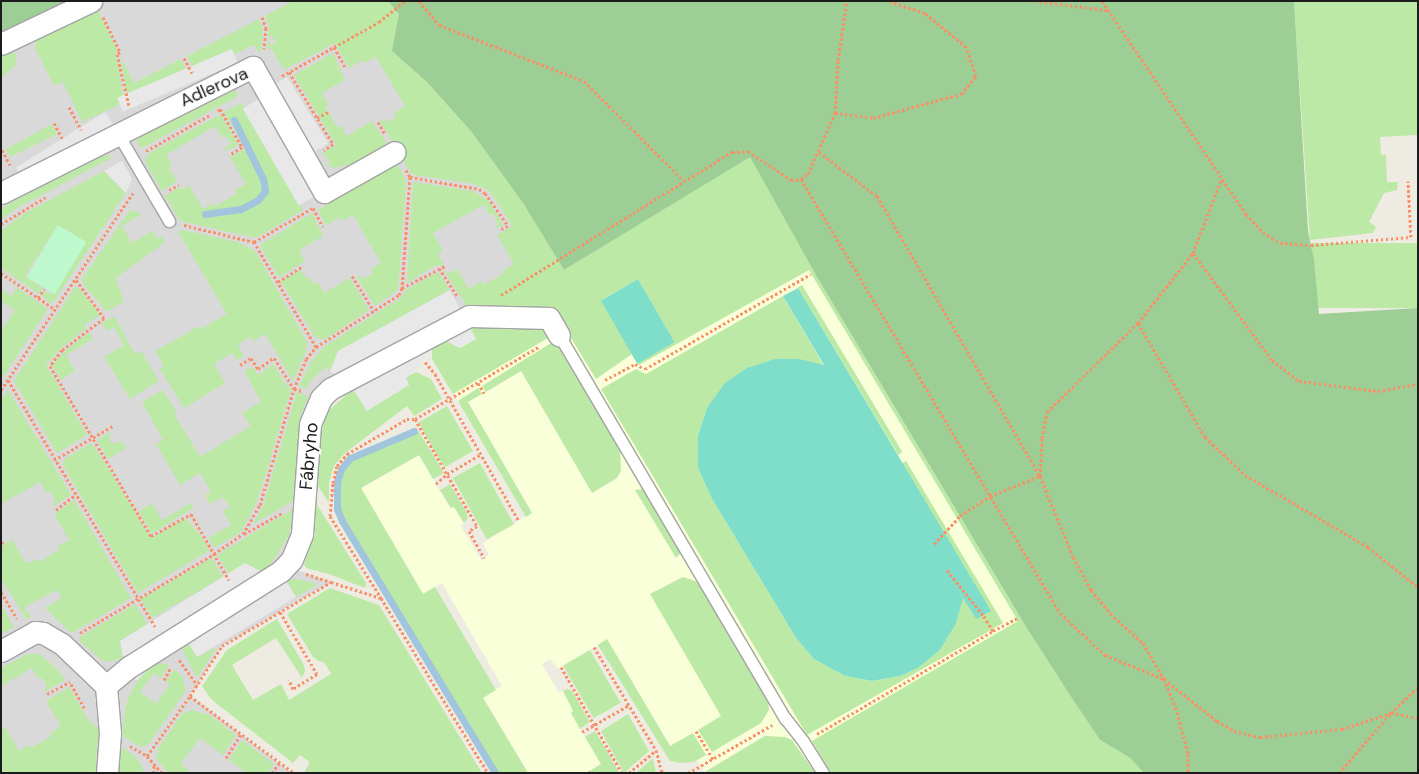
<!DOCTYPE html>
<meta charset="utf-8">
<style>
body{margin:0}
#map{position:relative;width:1419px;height:774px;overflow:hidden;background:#eeece2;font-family:"DM Sans",sans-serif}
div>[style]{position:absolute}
.residential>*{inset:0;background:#dad9d9}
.education>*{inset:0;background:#f9ffd9}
.grass>*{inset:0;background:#bce9a6;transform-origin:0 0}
.forest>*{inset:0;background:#9dce96}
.park>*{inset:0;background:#bdf9cc;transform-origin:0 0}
.pitch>*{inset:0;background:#7edeca;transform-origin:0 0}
.parking>*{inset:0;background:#e8e8e8;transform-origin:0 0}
.stream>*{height:7px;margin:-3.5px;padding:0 3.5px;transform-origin:3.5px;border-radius:3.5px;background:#a1c5dc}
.path>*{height:3px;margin-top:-1.5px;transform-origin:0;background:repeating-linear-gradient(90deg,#fb8f66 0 2.5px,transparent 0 5px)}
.roads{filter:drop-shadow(1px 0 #a3a3a3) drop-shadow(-1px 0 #a3a3a3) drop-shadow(0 1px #a3a3a3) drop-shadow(0 -1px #a3a3a3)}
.service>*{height:11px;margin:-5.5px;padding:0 5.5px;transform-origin:5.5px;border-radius:5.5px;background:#fff}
.minor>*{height:21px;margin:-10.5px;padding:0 10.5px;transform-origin:10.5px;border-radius:10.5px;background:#fff}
span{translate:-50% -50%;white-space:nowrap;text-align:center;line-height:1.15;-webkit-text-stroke:4px #fff;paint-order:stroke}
.street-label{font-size:18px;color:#1c1c1c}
.frame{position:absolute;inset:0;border:2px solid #1c1c1c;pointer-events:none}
</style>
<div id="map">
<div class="residential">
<div style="clip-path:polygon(91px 1px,388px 1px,564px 270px,321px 398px,290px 562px,299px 571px,331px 582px,222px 646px,190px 695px,292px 773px,1px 773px,1px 44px)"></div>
</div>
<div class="education">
<div style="clip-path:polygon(750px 156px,817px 277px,1028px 630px,1144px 773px,705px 773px,685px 738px,670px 747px,607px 640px,558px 669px,550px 659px,542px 664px,559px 693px,563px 691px,574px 711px,571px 713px,601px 764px,586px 773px,528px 773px,483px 697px,502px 686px,442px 583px,423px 594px,361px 488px,419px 455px,450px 508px,454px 506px,464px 523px,461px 526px,481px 560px,489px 555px,483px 543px,526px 516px,449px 386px)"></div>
</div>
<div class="grass">
<div style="clip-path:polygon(293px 1px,388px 1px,399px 14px,392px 51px,427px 82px,471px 131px,523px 203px,564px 270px,750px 156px,817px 277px,1028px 630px,1073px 700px,1100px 740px,1130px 758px,1144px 773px,831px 773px,812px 741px,1018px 621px,809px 270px,639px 365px,637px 363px,674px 342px,638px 279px,601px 300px,632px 354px,596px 379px,560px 320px,468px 308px,443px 269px,449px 273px,457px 269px,469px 289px,481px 281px,484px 285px,504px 273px,503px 270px,514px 264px,497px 235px,512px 226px,494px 197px,486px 189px,474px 184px,415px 175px,410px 172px,380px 121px,384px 119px,386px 122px,396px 117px,394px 113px,405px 106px,376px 57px,364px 63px,362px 60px,349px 68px,335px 43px,284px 70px,271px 48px,267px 50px,268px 39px,271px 45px,276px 42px,272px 36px,268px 38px,269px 25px,265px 16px)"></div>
<div style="clip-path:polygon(1294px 1px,1418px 1px,1418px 135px,1380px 137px,1381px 155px,1386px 154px,1387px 182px,1398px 182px,1397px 190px,1384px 193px,1369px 222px,1376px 227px,1373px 233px,1310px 240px)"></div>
<div style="clip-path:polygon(93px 10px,98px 11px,118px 51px,115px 52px,125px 102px,82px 122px,63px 82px,54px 86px,35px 48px,36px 41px,39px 37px)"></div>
<div style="clip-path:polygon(259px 19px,263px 28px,261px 52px,259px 53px,255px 45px,234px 54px,232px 49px,193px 68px,187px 56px)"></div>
<div style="clip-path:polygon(11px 52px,16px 55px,16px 65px,1px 78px,1px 55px)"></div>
<div style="clip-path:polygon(333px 53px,345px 80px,322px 93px,328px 104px,325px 107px,337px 127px,340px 125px,347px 136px,372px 121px,388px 145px,356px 163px,334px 168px,327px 165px,330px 161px,322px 154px,336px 145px,294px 75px)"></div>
<div style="clip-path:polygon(120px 56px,134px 83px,181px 59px,187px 71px,128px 100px)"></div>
<div style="clip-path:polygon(235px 90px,238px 96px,144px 147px,141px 148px,137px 143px,136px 139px)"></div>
<div style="clip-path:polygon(242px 103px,303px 210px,258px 237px,251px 237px,180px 221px,165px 196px,180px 187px,182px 190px,189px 185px,203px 209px,214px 203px,216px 206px,236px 194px,235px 190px,246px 184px,230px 157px,246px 148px,224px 112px)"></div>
<div style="clip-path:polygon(221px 114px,238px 145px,226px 151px,224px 148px,231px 144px,226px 136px,222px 138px,215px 126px,166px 155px,172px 166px,169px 168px,177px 181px,162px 191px,147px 166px,145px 159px,151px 152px)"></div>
<div style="clip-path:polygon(52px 124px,57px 134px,10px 157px,6px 149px)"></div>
<div style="clip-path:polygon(104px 155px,113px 157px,17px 208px,1px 220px,1px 210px,12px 202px)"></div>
<div style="clip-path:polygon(397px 163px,405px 178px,406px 185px,398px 290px,375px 306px,357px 277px,361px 276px,363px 279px,373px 273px,371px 269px,381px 263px,353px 215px,343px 221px,340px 217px,326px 225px,318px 210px)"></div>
<div style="clip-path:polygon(104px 171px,126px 193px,52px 304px,42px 296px,46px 291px,51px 294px,86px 242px,58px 225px,25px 276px,42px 288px,39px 294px,1px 268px,1px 231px,20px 216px)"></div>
<div style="clip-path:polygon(413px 182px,473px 191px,489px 201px,503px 225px,497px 228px,496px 226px,498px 224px,493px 214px,490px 215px,483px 205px,433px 233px,443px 251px,438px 254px,444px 265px,435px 266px,407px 283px)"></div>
<div style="clip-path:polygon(130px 210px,142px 214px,122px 226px,132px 243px,153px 231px,157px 239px,162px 236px,165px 242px,116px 278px,124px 302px,108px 311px,105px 310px,83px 284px,82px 279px)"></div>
<div style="clip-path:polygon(312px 213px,323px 236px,299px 250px,305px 261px,279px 278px,260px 245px)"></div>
<div style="clip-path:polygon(183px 230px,237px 242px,255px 251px,307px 342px,306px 351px,293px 381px,265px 334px,253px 341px,249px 337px,238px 345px,244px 356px,237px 360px,232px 353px,214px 364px,225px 383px,184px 408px,160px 369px,164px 366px,155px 351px,199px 326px,201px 329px,227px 314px,178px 232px)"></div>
<div style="left:1418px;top:243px;width:65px;height:106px;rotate:90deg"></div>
<div style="clip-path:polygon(301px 270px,307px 279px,310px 278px,314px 284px,318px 282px,324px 293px,350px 278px,369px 310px,326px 339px,319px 339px,314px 336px,281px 281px)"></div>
<div style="clip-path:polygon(438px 272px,450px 290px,406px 314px,335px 363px,330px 371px,326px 367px,311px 380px,306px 389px,299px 386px,312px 360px,325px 346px,402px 297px,405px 290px)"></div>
<div style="left:802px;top:285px;width:195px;height:5px;rotate:59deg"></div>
<div style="clip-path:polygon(75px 287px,80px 289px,100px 315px,84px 325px,86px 328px,60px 349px,46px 365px,87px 435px,57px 453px,14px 381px)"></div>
<div style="clip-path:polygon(17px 288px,48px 309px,1px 380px,1px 331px,15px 310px,1px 301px,1px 289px,11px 296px)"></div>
<div style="clip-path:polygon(783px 296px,824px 366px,800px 359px,707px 408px,698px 435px,698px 468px,711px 497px,796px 638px,814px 659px,845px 676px,872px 681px,900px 676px,918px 668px,940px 650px,956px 624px,963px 597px,990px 611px,902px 463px,906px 461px,1003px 623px,807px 735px,601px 389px,636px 369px,646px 374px)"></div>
<div style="clip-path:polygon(112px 317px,116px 319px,135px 354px,141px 351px,159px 381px,130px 399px,104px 357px,124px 345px,114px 327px,107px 331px,102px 323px)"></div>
<div style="clip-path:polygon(468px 324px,536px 324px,553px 335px,453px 394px,432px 359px,432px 343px,441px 338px,460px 348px,476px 339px)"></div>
<div style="clip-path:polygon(89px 332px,93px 339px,66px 355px,75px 371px,61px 380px,52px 365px,63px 353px)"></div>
<div style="clip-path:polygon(556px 340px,620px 447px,621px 471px,617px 478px,592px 493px,521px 371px,486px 392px,482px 386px)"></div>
<div style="clip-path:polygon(273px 364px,286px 385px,291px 389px,269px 463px,256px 504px,240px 533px,214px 548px,208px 538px,231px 525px,223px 511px,230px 507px,223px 497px,210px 504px,205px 495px,211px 492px,200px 473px,180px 485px,156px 444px,163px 440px,142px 402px,163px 390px,177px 412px,174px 414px,200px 457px,251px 426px,242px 413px,261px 401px,244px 371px,253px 367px,258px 375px)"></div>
<div style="clip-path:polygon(416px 372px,431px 379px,442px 399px,414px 416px,407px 406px,345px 453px,334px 466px,329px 482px,329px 503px,317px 484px,319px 437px,328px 411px,353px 389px,367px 410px,409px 385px,405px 378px)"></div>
<div style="clip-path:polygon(478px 388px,482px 394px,468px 402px,532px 513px,526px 517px,458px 401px)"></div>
<div style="clip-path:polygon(8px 390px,71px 495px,53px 506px,52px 504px,56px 501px,50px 491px,46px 492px,40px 482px,1px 504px,1px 400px)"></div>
<div style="clip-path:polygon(297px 392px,308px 396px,301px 415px,298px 435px,295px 500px,253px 524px,263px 506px)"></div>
<div style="left:447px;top:406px;width:52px;height:33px;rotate:60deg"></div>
<div style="clip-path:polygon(414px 430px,419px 432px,444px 473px,433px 479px,419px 455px,361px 488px,423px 594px,435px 587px,496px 690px,483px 698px,528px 773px,493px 773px,335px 513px,336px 482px,340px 469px,349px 457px)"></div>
<div style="clip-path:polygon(111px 432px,109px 441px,114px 444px,121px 441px,126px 448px,108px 459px,97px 440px)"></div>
<div style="clip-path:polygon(92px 443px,151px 538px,186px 518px,204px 540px,209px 551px,138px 593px,63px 465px,64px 459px)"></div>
<div style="left:480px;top:463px;width:70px;height:31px;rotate:61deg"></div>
<div style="clip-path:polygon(450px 484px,467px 513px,468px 518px,464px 523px,454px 507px,451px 508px,440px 490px)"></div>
<div style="clip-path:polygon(643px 489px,680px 549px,680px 554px,676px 558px,635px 490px)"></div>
<div style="clip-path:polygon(74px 500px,131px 598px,74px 632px,70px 632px,45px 608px,62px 598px,57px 590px,24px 607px,31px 617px,26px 619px,1px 578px,1px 546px,12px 540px,26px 564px,37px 559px,39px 562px,59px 550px,58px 546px,69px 540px,54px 514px)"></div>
<div style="clip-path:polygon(152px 503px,162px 520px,191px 503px,194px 507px,152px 534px,139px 511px)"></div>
<div style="clip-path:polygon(316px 503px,366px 583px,366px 587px,362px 587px,329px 574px,306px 568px,304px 564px,315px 534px)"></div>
<div style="clip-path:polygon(295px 508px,289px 535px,273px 561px,262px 572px,245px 564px,229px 574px,217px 555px)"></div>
<div style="left:212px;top:558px;width:22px;height:82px;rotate:60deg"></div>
<div style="clip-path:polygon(683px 577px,695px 581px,704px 589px,768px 697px,769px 710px,761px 723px,712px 752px,698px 730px,721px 716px,650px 594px)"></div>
<div style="clip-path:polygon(290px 579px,296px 579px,318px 584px,296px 597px,287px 582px)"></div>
<div style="clip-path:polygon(330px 588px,379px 605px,482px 773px,304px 773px,310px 762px,300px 755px,293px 763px,212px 700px,202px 686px,227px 650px,277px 619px,304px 665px,305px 671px,302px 678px,276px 638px,232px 665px,253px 700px,281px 684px,289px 700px,331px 674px,324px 662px,318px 661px,313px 657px,287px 614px)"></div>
<div style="clip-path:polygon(135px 604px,147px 624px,120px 641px,123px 658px,112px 661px,103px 661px,79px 641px,80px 637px)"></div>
<div style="clip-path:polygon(1px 605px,14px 627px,1px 634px)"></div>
<div style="clip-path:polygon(607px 639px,670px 746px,693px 733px,706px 755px,694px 762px,681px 763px,670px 761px,598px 645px)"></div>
<div style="clip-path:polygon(189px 643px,197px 657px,217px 647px,197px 678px,183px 651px,183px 647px)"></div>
<div style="left:590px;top:650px;width:61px;height:31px;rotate:60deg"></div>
<div style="clip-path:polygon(28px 654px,40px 654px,58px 670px,65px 680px,45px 691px,44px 689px,47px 687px,42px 677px,38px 679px,32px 668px,1px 686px,1px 668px)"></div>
<div style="clip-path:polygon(157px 662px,169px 665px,161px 678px,154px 673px,140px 692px,156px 704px,170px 684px,166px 681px,175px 669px,182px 676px,186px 690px,149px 744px,142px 747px,122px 736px,125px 712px,127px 701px,137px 681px,149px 668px)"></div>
<div style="clip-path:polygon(69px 687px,89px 721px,99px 729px,95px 773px,1px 773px,1px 730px,5px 727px,19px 751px,29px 745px,31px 748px,52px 736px,50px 733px,61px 726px,46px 701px)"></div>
<div style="clip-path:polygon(567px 689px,572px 691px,590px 722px,580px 729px,571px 713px,573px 711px,563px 691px)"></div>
<div style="clip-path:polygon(194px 710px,211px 716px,236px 735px,223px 755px,200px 738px,181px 763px,190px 773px,169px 773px,156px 759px,158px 749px,183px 713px)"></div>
<div style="clip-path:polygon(628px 714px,649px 751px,624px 773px,601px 731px)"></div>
<div style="clip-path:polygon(595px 731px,619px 772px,619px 773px,591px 773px,590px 771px,601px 764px,585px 737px)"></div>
<div style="clip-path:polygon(765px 736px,785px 737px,792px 740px,815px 773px,703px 773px)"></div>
<div style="clip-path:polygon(242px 740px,274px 764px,268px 773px,247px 773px,229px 760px)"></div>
<div style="clip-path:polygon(121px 747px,136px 757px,143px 768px,143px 773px,119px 773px)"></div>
<div style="clip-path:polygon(653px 758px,656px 773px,636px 773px)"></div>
</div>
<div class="forest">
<div style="clip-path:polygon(1px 1px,72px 1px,1px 35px)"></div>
<div style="clip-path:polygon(388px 1px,1294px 1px,1308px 231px,1314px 260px,1319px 314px,1418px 308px,1418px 773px,1144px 773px,1130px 758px,1100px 740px,1073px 700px,1028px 630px,817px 277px,750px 157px,564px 270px,523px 203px,471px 131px,427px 82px,392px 51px,399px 14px)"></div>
</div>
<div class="park">
<div style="left:58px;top:225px;width:33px;height:61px;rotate:31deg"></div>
</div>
<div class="pitch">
<div style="left:638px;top:279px;width:73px;height:43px;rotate:60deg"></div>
<div style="clip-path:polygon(798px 288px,991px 611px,976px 619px,963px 598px,956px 624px,940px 650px,918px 668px,900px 676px,872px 681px,845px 676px,814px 659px,796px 638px,711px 497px,698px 468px,698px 435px,707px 408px,725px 383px,747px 368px,775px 359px,800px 359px,824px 365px,783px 296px)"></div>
</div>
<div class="parking">
<div style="left:232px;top:49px;width:15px;height:125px;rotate:67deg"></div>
<div style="left:287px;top:77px;width:78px;height:16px;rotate:58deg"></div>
<div style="left:259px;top:99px;width:112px;height:19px;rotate:60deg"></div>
<div style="left:105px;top:112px;width:15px;height:105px;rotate:58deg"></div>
<div style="clip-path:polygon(122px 161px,132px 179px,126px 193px,104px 171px)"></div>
<div style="clip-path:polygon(450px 290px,476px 339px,459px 348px,441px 338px,432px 343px,416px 372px,406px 377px,409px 385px,367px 411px,353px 389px,330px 371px,338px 351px)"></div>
<div style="clip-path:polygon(245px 563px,262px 572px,266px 581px,287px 582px,296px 597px,197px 657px,189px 644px,149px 668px,137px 681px,123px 658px,120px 641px)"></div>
</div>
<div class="stream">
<div style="left:205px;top:214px;width:36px;rotate:-8deg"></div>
<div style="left:241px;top:209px;width:19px;rotate:-28deg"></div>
<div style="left:258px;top:200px;width:11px;rotate:-52deg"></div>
<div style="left:265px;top:191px;width:12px;rotate:-99deg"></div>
<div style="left:263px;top:179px;width:66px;rotate:-116.2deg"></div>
<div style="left:414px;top:431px;width:69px;rotate:157.1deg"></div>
<div style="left:350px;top:458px;width:14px;rotate:129deg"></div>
<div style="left:341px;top:469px;width:14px;rotate:107deg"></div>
<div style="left:337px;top:482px;width:27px;rotate:90deg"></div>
<div style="left:337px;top:509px;width:13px;rotate:67deg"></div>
<div style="left:342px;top:521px;width:295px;rotate:58.7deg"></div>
</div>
<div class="path">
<div style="left:419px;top:1px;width:31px;rotate:50deg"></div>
<div style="left:439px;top:25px;width:155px;rotate:21.1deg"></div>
<div style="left:584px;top:81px;width:140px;rotate:45deg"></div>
<div style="left:1035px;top:1px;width:73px;rotate:7.1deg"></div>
<div style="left:1102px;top:1px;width:257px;rotate:55.9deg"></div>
<div style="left:1246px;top:214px;width:25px;rotate:47deg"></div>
<div style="left:1263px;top:232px;width:20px;rotate:33deg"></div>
<div style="left:1280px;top:243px;width:31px;rotate:4deg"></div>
<div style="left:1311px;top:245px;width:100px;rotate:-4.6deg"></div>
<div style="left:1411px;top:237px;width:56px;rotate:-93.1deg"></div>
<div style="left:103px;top:17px;width:39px;rotate:64deg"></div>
<div style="left:120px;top:52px;width:4px;rotate:146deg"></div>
<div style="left:117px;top:54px;width:53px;rotate:77deg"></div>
<div style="left:262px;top:17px;width:12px;rotate:70deg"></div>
<div style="left:266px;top:28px;width:21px;rotate:95deg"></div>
<div style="left:334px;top:47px;width:51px;rotate:-29.1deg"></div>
<div style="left:379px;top:22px;width:33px;rotate:-39deg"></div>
<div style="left:184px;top:58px;width:17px;rotate:62deg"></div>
<div style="left:289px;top:72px;width:84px;rotate:58.6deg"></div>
<div style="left:333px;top:144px;width:11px;rotate:146deg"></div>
<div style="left:282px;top:76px;width:60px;rotate:-29.1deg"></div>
<div style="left:334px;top:47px;width:25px;rotate:61deg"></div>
<div style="left:69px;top:107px;width:26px;rotate:62deg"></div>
<div style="left:218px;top:111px;width:3px;rotate:-45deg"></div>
<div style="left:220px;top:109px;width:44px;rotate:59.9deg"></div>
<div style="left:242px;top:147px;width:15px;rotate:148deg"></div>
<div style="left:835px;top:113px;width:38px;rotate:7deg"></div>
<div style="left:873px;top:118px;width:91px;rotate:-15.3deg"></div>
<div style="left:961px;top:94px;width:23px;rotate:-50deg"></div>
<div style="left:976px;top:76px;width:31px;rotate:-109deg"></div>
<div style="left:966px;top:47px;width:53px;rotate:-140.3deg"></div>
<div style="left:925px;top:13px;width:38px;rotate:-162deg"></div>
<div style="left:317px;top:118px;width:13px;rotate:-29deg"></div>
<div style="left:378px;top:122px;width:14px;rotate:60deg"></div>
<div style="left:54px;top:123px;width:19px;rotate:62deg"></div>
<div style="left:2px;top:150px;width:17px;rotate:62deg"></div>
<div style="left:146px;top:151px;width:73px;rotate:-29.4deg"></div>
<div style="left:819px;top:152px;width:73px;rotate:37.2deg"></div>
<div style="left:877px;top:196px;width:324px;rotate:59.8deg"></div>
<div style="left:1040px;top:476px;width:87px;rotate:67.8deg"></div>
<div style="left:1073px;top:557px;width:38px;rotate:61deg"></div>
<div style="left:1091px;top:590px;width:35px;rotate:50deg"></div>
<div style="left:1114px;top:617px;width:39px;rotate:42deg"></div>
<div style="left:1143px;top:643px;width:42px;rotate:59.7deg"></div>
<div style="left:1164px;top:679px;width:35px;rotate:68deg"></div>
<div style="left:1177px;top:712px;width:43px;rotate:75.3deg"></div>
<div style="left:1188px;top:754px;width:19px;rotate:90deg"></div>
<div style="left:406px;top:170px;width:8px;rotate:60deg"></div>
<div style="left:410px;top:177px;width:111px;rotate:94.1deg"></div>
<div style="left:402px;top:288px;width:48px;rotate:-27.1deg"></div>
<div style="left:410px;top:177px;width:70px;rotate:9.9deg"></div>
<div style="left:479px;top:189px;width:7px;rotate:34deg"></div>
<div style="left:485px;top:193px;width:40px;rotate:55.1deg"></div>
<div style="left:508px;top:226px;width:10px;rotate:156deg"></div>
<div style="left:801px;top:179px;width:505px;rotate:59.17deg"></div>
<div style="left:1060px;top:613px;width:62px;rotate:43deg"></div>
<div style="left:1105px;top:655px;width:64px;rotate:22.1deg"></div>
<div style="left:1164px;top:679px;width:68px;rotate:38.4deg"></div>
<div style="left:1217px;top:721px;width:20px;rotate:30deg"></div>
<div style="left:1234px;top:731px;width:27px;rotate:13deg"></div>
<div style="left:1260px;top:737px;width:82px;rotate:-5.6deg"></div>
<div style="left:1342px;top:729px;width:52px;rotate:-18.1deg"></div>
<div style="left:1391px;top:713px;width:37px;rotate:-44deg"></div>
<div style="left:169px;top:190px;width:11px;rotate:-27deg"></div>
<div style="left:1px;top:224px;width:52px;rotate:-31deg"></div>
<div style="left:184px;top:225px;width:72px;rotate:13.7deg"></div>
<div style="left:1193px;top:253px;width:133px;rotate:53.6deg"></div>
<div style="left:1272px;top:360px;width:34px;rotate:38deg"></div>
<div style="left:1299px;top:381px;width:80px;rotate:7.2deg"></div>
<div style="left:1378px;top:391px;width:41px;rotate:-9.9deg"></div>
<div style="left:439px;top:268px;width:35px;rotate:57deg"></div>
<div style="left:1px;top:273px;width:66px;rotate:33.9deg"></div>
<div style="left:352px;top:276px;width:41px;rotate:57.8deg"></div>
<div style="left:76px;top:280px;width:47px;rotate:53.6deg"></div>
<div style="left:104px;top:318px;width:53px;rotate:142.7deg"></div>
<div style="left:62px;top:350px;width:20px;rotate:127deg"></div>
<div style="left:50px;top:366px;width:198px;rotate:59.3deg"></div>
<div style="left:151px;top:536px;width:46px;rotate:-28.8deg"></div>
<div style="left:191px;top:514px;width:76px;rotate:60.1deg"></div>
<div style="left:278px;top:282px;width:30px;rotate:-33deg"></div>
<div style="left:501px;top:295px;width:272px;rotate:-31.8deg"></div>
<div style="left:732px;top:152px;width:16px;rotate:-4deg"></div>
<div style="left:748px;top:151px;width:52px;rotate:34deg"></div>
<div style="left:791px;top:180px;width:10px;rotate:-6deg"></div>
<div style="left:801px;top:179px;width:9px;rotate:-36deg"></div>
<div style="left:808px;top:174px;width:67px;rotate:-66.1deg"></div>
<div style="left:835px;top:113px;width:53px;rotate:-86.8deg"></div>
<div style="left:838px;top:60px;width:60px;rotate:-81.3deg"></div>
<div style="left:38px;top:298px;width:11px;rotate:-56deg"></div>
<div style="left:1138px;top:323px;width:132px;rotate:59.6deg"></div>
<div style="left:1205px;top:437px;width:55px;rotate:43.5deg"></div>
<div style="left:1245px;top:475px;width:143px;rotate:30.3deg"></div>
<div style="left:1368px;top:547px;width:64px;rotate:38.7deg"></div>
<div style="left:316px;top:347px;width:122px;rotate:-120.6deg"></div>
<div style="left:254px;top:242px;width:68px;rotate:-30deg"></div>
<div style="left:313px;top:208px;width:21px;rotate:62deg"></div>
<div style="left:425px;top:362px;width:16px;rotate:50deg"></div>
<div style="left:435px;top:374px;width:169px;rotate:60.3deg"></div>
<div style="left:240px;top:365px;width:13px;rotate:-32deg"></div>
<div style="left:251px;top:358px;width:13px;rotate:58deg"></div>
<div style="left:258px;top:369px;width:19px;rotate:-35deg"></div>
<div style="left:274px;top:358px;width:37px;rotate:57deg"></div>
<div style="left:294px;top:389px;width:8px;rotate:14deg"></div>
<div style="left:8px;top:380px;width:287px;rotate:59.2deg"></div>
<div style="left:605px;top:380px;width:34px;rotate:-28deg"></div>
<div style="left:635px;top:364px;width:11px;rotate:27deg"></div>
<div style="left:645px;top:369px;width:191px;rotate:-29.8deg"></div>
<div style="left:478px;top:383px;width:12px;rotate:59deg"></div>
<div style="left:1px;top:390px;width:237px;rotate:-56.2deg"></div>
<div style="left:415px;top:419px;width:124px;rotate:59.9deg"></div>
<div style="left:477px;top:526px;width:9px;rotate:148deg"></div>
<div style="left:469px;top:531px;width:31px;rotate:61deg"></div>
<div style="left:54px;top:460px;width:68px;rotate:-30deg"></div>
<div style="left:436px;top:484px;width:15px;rotate:-42deg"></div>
<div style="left:447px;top:474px;width:39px;rotate:-30deg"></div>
<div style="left:56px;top:510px;width:24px;rotate:-38deg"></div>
<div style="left:330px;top:516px;width:33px;rotate:-85deg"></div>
<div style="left:333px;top:483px;width:17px;rotate:-77deg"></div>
<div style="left:337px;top:466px;width:16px;rotate:-50deg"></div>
<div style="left:347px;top:454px;width:69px;rotate:-30.3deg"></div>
<div style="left:407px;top:419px;width:8px"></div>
<div style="left:415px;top:419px;width:145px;rotate:-30.3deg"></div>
<div style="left:330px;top:516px;width:97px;rotate:58.1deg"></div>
<div style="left:244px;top:534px;width:43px;rotate:-28.9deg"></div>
<div style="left:1px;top:543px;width:3px;rotate:-18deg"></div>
<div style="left:934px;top:544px;width:38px;rotate:-47deg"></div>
<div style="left:960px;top:516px;width:36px;rotate:-34deg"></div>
<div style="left:990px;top:496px;width:54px;rotate:-21.8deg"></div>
<div style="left:1040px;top:476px;width:38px;rotate:-87deg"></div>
<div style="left:1042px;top:438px;width:26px;rotate:-79deg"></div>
<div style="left:1047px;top:412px;width:127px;rotate:-44.4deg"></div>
<div style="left:1138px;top:323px;width:89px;rotate:-51.8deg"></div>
<div style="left:1193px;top:253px;width:80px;rotate:-68.9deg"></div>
<div style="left:306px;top:574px;width:26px;rotate:18deg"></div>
<div style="left:1px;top:592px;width:31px;rotate:59deg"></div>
<div style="left:280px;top:612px;width:72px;rotate:59.2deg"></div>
<div style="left:317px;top:674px;width:28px;rotate:148deg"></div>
<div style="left:293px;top:689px;width:10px;rotate:-114deg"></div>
<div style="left:993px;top:631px;width:27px;rotate:-28deg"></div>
<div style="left:80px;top:633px;width:156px;rotate:-30.5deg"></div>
<div style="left:214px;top:554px;width:35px;rotate:-35deg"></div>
<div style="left:243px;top:534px;width:34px;rotate:-60deg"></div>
<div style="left:260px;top:505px;width:121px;rotate:-73.7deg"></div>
<div style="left:294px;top:389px;width:32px;rotate:-68deg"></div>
<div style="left:306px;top:359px;width:16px;rotate:-50deg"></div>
<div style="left:316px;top:347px;width:98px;rotate:-32.1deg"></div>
<div style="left:399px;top:295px;width:8px;rotate:-67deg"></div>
<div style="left:594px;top:647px;width:120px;rotate:59deg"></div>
<div style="left:656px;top:750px;width:24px;rotate:75deg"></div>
<div style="left:179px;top:660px;width:31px;rotate:54deg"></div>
<div style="left:561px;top:667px;width:122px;rotate:60.1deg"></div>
<div style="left:164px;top:680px;width:15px;rotate:-62deg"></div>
<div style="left:71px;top:684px;width:29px;rotate:61deg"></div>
<div style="left:47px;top:694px;width:26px;rotate:-28deg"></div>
<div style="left:190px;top:696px;width:59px;rotate:-57.4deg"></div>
<div style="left:222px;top:646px;width:126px;rotate:-30.4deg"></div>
<div style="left:331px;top:582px;width:52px;rotate:17.7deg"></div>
<div style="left:381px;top:598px;width:205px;rotate:58.6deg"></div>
<div style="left:696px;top:731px;width:33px;rotate:59deg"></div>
<div style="left:582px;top:732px;width:54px;rotate:-29.9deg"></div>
<div style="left:817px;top:734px;width:204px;rotate:-30.3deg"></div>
<div style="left:993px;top:631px;width:19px;rotate:-122deg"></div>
<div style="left:983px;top:615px;width:59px;rotate:-128.8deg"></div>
<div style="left:130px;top:746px;width:20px;rotate:30deg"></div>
<div style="left:147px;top:756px;width:23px;rotate:49deg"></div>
<div style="left:147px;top:756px;width:74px;rotate:-54.4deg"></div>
<div style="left:190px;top:696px;width:129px;rotate:36.5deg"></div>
<div style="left:226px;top:758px;width:28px;rotate:-58deg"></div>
<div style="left:588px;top:771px;width:2px;rotate:63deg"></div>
<div style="left:153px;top:773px;width:7px;rotate:-82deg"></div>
<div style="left:272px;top:773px;width:14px;rotate:-54deg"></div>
<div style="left:629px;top:773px;width:35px;rotate:-40deg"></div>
<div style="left:688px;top:773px;width:97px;rotate:-29.7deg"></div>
<div style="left:1339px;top:773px;width:79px;rotate:-49.1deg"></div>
<div style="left:1391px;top:713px;width:27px;rotate:10deg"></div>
</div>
<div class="roads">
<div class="service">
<div style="left:118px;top:134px;width:101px;rotate:59.6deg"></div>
<div style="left:559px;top:335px;width:445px;rotate:59.5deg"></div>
<div style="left:785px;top:718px;width:29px;rotate:52deg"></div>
<div style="left:803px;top:741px;width:38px;rotate:58deg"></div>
</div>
<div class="minor">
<div style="left:1px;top:44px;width:100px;rotate:-25.5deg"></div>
<div style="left:1px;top:193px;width:282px;rotate:-26.6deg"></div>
<div style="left:253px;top:67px;width:144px;rotate:60.4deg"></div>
<div style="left:324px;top:192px;width:81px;rotate:-29.4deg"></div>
<div style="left:1px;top:651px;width:39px;rotate:-29deg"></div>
<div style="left:35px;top:632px;width:8px;rotate:7deg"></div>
<div style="left:43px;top:633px;width:22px;rotate:30deg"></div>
<div style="left:62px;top:644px;width:61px;rotate:43.7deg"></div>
<div style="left:107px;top:773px;width:40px;rotate:-85.7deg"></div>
<div style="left:110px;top:733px;width:47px;rotate:-94.9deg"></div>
<div style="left:106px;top:686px;width:30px;rotate:-40deg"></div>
<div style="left:129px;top:667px;width:180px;rotate:-32.3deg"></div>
<div style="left:281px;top:571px;width:16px;rotate:-47deg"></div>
<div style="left:292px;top:559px;width:27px;rotate:-68deg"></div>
<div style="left:302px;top:534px;width:110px;rotate:-85.8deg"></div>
<div style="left:310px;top:424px;width:28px;rotate:-67deg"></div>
<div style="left:321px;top:398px;width:13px;rotate:-45deg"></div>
<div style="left:330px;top:389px;width:157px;rotate:-27.7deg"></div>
<div style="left:469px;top:316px;width:80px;rotate:1.4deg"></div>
<div style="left:549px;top:318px;width:20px;rotate:60deg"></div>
</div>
</div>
<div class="street-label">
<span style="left:214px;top:87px;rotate:-24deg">Adlerova</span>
<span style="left:309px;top:456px;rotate:-85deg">Fábryho</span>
</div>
<div class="frame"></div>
</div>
